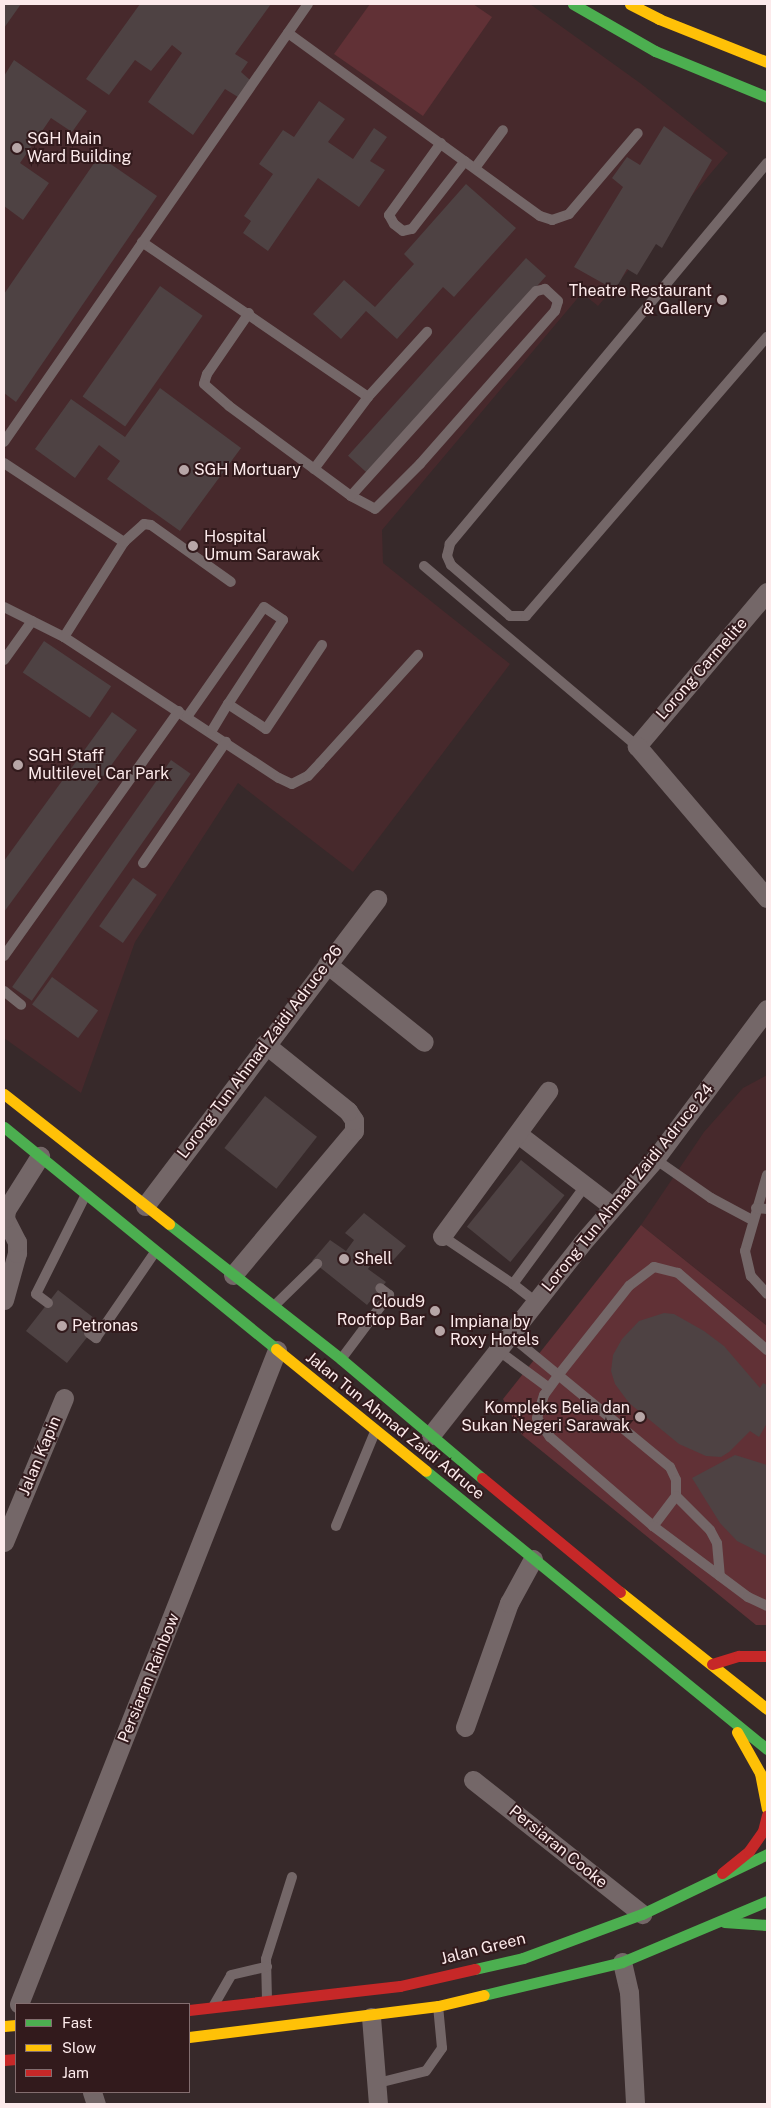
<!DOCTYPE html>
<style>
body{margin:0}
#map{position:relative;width:771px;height:2108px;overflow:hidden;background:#37292a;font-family:"Public Sans",sans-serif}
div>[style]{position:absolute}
.built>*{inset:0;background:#47292c}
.green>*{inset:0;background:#613136}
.building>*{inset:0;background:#4e4243;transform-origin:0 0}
.lane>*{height:10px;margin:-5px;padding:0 5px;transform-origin:5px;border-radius:5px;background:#746768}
.street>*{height:19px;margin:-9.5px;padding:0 9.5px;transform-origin:9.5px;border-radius:9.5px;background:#746768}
.fast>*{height:11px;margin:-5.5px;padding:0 5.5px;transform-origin:5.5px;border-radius:5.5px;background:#4caf50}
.slow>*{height:11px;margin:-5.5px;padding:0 5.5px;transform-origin:5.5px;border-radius:5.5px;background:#ffc107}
.jam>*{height:11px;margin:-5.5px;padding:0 5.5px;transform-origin:5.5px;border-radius:5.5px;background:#c62828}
.dots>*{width:14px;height:14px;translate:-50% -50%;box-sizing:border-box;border:2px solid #321a1c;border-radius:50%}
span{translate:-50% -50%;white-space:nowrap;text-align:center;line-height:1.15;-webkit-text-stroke:4px #321a1c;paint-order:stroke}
.poi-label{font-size:16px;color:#fceaeb}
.left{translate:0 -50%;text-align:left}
.right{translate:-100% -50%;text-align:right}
.street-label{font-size:16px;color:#fceaeb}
.frame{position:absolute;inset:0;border:5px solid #fceaeb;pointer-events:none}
.legend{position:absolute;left:15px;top:2003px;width:175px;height:90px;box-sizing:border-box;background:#321a1c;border:1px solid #836d6f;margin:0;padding:6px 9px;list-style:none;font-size:15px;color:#fceaeb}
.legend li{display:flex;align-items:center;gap:10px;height:25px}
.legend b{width:25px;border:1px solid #836d6f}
</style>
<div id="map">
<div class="built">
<div style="clip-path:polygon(4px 4px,530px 4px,640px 83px,728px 153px,598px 306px,582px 293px,382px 530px,383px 563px,510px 664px,353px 872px,238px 783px,135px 942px,81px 1093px,4px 1038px)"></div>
<div style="clip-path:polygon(767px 1075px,767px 1326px,641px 1225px,704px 1132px,743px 1088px)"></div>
</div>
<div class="green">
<div style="clip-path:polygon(370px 4px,473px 4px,492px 17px,423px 116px,334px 54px)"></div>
<div style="clip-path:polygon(641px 1225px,767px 1326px,767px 1625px,756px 1625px,522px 1435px,503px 1399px)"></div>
</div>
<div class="building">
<div style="clip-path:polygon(4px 4px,21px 4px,4px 28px)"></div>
<div style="clip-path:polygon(140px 4px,271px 4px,235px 54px,248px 62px,241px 72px,250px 80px,238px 97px,225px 89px,193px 135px,148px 102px,182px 53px,172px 45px,151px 71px,135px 60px,109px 95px,86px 79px)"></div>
<div style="clip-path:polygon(14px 60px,87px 111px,72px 132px,51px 118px,20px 163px,49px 183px,23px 220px,4px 206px,4px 76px)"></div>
<div style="clip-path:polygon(319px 101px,345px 119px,328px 142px,353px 159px,374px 128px,387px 137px,370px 161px,385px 170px,359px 207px,318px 178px,268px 251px,243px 233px,251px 221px,244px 216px,273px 174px,259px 164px,283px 130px,294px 137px)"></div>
<div style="clip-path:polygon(664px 126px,712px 160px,662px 248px,656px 244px,637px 275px,627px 269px,615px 290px,574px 267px,623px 187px,612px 178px,627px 157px,640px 165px)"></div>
<div style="clip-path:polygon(99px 156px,157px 196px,16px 402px,4px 393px,4px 294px)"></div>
<div style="clip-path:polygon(466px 184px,516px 228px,454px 297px,443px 287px,397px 339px,366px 311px,341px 339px,313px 314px,344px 280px,375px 307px,414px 264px,404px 254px)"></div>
<div style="left:526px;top:258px;width:27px;height:266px;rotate:42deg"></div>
<div style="left:160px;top:286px;width:52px;height:135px;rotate:35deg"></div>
<div style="clip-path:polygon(160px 388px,241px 448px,180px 531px,107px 479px,120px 461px,99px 445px,75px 478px,35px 449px,71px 399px,125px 437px)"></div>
<div style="left:44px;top:641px;width:81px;height:38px;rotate:34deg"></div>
<div style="clip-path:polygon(112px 712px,137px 730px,4px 912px,4px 861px)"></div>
<div style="left:171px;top:760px;width:24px;height:277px;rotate:35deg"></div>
<div style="left:133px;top:878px;width:29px;height:59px;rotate:35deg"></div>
<div style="left:52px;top:977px;width:57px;height:34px;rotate:36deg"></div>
<div style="left:265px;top:1096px;width:66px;height:66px;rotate:38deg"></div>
<div style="left:521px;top:1160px;width:56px;height:86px;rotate:39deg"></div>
<div style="clip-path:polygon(364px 1213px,406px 1246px,388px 1266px,376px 1257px,368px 1269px,386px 1282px,367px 1305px,312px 1261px,330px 1240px,346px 1251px,354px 1240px,345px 1233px)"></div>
<div style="left:58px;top:1290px;width:52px;height:52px;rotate:38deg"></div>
<div style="clip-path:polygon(664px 1313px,674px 1314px,704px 1331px,724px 1346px,760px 1388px,763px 1383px,767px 1385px,767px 1423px,759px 1437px,750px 1431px,729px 1452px,721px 1457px,706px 1456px,679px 1444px,629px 1403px,615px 1384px,611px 1371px,613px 1355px,622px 1339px,639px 1321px)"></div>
<div style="clip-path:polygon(735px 1455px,767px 1465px,767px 1556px,737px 1541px,720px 1523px,692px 1478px)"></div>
</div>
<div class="lane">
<div style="left:288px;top:33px;width:311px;rotate:36deg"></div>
<div style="left:540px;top:216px;width:13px;rotate:18deg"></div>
<div style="left:552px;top:220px;width:18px;rotate:-19deg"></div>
<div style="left:569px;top:214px;width:106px;rotate:-49.6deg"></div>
<div style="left:441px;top:143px;width:89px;rotate:125.8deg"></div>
<div style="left:389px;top:215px;width:10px;rotate:61deg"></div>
<div style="left:394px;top:224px;width:11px;rotate:38deg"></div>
<div style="left:403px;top:231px;width:9px;rotate:-13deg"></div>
<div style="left:412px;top:229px;width:86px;rotate:-52.1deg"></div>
<div style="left:767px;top:163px;width:496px;rotate:129.8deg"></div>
<div style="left:450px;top:544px;width:12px;rotate:104deg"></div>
<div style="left:447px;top:556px;width:10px;rotate:66deg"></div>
<div style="left:451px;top:565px;width:78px;rotate:40.8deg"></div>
<div style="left:510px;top:616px;width:16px"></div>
<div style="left:526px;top:616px;width:369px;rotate:-49.2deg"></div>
<div style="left:475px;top:168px;width:47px;rotate:-53.6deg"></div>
<div style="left:142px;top:242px;width:274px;rotate:34.4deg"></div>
<div style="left:249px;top:313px;width:74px;rotate:124.5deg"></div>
<div style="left:207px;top:374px;width:10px;rotate:107deg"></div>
<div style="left:204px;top:384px;width:33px;rotate:41deg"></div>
<div style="left:229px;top:406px;width:152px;rotate:36.4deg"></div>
<div style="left:351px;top:496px;width:27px;rotate:28deg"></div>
<div style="left:375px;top:509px;width:64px;rotate:-45deg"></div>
<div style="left:420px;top:464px;width:204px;rotate:-48.6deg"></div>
<div style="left:555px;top:311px;width:10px;rotate:-73deg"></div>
<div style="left:558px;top:301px;width:18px;rotate:-137deg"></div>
<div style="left:545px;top:289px;width:9px;rotate:167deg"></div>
<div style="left:536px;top:291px;width:276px;rotate:132.1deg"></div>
<div style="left:4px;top:442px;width:533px;rotate:-55.24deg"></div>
<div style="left:4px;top:463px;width:144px;rotate:33.4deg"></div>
<div style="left:314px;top:469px;width:90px;rotate:-53.1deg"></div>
<div style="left:368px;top:397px;width:88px;rotate:-47.8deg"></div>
<div style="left:424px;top:566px;width:279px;rotate:40.2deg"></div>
<div style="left:4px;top:607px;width:67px;rotate:26.6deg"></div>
<div style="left:64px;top:637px;width:257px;rotate:33.3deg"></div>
<div style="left:279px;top:778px;width:14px;rotate:25deg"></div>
<div style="left:292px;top:784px;width:18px;rotate:-27deg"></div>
<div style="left:308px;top:776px;width:18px;rotate:-47deg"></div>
<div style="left:320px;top:763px;width:146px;rotate:-47.8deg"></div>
<div style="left:64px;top:637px;width:112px;rotate:-57.7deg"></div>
<div style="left:124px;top:542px;width:27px;rotate:-42deg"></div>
<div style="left:144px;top:524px;width:7px;rotate:8deg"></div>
<div style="left:151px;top:525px;width:98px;rotate:35.5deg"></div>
<div style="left:4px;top:660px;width:48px;rotate:-54.3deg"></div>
<div style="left:187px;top:717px;width:134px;rotate:-55deg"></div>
<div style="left:264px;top:607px;width:23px;rotate:34deg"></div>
<div style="left:283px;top:620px;width:100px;rotate:123.2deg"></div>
<div style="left:228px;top:704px;width:45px;rotate:33.3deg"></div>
<div style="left:266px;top:729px;width:101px;rotate:-56.3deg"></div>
<div style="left:211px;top:732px;width:33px;rotate:-59deg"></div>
<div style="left:143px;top:863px;width:147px;rotate:-55.6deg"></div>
<div style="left:4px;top:956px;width:301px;rotate:-54.5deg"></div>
<div style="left:4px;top:991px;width:22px;rotate:39deg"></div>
<div style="left:655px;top:1159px;width:68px;rotate:34.9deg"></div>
<div style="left:711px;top:1198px;width:47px;rotate:28.2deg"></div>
<div style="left:767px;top:1175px;width:79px;rotate:106.1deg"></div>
<div style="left:745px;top:1251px;width:26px;rotate:77deg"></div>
<div style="left:751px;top:1276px;width:24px;rotate:48deg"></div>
<div style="left:756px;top:1208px;width:11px;rotate:5deg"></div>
<div style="left:442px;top:1236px;width:86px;rotate:34.1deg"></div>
<div style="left:513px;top:1284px;width:122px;rotate:-53.7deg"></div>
<div style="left:513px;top:1284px;width:29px;rotate:38deg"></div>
<div style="left:48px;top:1303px;width:15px;rotate:-143deg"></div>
<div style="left:36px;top:1294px;width:110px;rotate:-63.4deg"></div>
<div style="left:275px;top:1305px;width:59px;rotate:-44.3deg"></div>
<div style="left:89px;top:1333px;width:9px;rotate:36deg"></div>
<div style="left:96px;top:1338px;width:104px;rotate:-55.5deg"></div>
<div style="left:511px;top:1336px;width:206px;rotate:39.5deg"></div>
<div style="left:670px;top:1467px;width:14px;rotate:65deg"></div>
<div style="left:676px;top:1480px;width:16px;rotate:90deg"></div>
<div style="left:676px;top:1496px;width:38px;rotate:127deg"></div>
<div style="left:767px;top:1350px;width:118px;rotate:-139.1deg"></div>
<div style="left:678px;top:1273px;width:25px;rotate:-166deg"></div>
<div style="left:654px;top:1267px;width:31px;rotate:143deg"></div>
<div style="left:629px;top:1286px;width:111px;rotate:128.4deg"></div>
<div style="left:560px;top:1373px;width:27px;rotate:126deg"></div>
<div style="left:544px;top:1395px;width:24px;rotate:107deg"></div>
<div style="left:537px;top:1418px;width:23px;rotate:56deg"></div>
<div style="left:550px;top:1437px;width:136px;rotate:40.8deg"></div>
<div style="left:653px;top:1526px;width:119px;rotate:36.8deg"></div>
<div style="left:748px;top:1597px;width:21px;rotate:25deg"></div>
<div style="left:499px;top:1351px;width:62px;rotate:36.5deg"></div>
<div style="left:342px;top:1358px;width:79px;rotate:-53.3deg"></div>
<div style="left:389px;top:1295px;width:11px;rotate:-142deg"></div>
<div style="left:676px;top:1496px;width:48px;rotate:45deg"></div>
<div style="left:710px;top:1530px;width:15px;rotate:62deg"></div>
<div style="left:717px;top:1543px;width:33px;rotate:85deg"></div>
<div style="left:336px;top:1526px;width:102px;rotate:-67.5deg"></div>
<div style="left:267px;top:2000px;width:41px;rotate:-91.4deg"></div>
<div style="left:266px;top:1959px;width:86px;rotate:-72.4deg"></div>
<div style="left:214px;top:2005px;width:34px;rotate:-60deg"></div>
<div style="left:231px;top:1975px;width:37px;rotate:-13deg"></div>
<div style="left:378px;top:2083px;width:49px;rotate:-14deg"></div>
<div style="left:426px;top:2071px;width:28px;rotate:-55deg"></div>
<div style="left:442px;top:2048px;width:42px;rotate:-95.4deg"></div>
</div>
<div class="street">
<div style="left:767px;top:592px;width:202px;rotate:130.2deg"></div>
<div style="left:637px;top:746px;width:200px;rotate:49.5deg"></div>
<div style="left:327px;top:964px;width:124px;rotate:38.8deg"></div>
<div style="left:518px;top:1134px;width:120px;rotate:37.5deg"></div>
<div style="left:145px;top:1206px;width:385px;rotate:-52.9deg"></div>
<div style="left:442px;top:1236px;width:180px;rotate:-53.8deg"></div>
<div style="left:233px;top:1275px;width:188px;rotate:-50deg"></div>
<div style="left:354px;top:1131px;width:11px;rotate:-90deg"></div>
<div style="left:354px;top:1120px;width:11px;rotate:-124deg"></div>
<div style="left:348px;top:1111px;width:107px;rotate:-141.1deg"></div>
<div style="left:4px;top:1300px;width:49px;rotate:-74.5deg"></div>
<div style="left:17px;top:1253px;width:11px;rotate:-90deg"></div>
<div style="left:17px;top:1242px;width:27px;rotate:-117deg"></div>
<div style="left:5px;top:1218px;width:8px;rotate:-83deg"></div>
<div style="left:6px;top:1210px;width:64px;rotate:-57.8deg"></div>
<div style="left:431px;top:1435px;width:244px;rotate:-51.8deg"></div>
<div style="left:582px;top:1243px;width:111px;rotate:-49deg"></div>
<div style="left:655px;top:1159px;width:187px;rotate:-53.3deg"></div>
<div style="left:4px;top:1542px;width:156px;rotate:-67.4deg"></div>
<div style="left:465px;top:1727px;width:132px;rotate:-70.5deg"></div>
<div style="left:509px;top:1603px;width:50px;rotate:-61.4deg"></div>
<div style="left:473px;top:1780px;width:216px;rotate:38.4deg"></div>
<div style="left:622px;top:1962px;width:31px;rotate:77deg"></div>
<div style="left:629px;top:1992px;width:112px;rotate:86.9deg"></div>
<div style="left:19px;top:2004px;width:703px;rotate:-68.47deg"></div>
<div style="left:371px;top:2017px;width:87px;rotate:85.4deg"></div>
<div style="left:92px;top:2092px;width:13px;rotate:72deg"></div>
</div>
<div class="fast">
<div style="left:573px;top:4px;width:95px;rotate:29.8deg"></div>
<div style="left:655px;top:51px;width:121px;rotate:22.3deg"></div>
<div style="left:4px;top:1127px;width:351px;rotate:39.2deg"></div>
<div style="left:169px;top:1224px;width:219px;rotate:38.1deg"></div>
<div style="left:341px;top:1359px;width:185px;rotate:40.2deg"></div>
<div style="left:426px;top:1471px;width:440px;rotate:39.2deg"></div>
<div style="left:724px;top:1922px;width:43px;rotate:4deg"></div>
<div style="left:475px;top:1969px;width:49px;rotate:-12.9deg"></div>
<div style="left:523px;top:1958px;width:127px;rotate:-20.3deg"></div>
<div style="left:642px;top:1914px;width:139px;rotate:-25.6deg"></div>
<div style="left:484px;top:1995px;width:142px;rotate:-13.4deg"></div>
<div style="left:622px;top:1962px;width:157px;rotate:-22.8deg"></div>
</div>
<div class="slow">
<div style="left:630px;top:4px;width:33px;rotate:27deg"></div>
<div style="left:659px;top:19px;width:116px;rotate:21.7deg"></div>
<div style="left:4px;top:1094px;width:210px;rotate:38.2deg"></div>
<div style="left:276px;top:1349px;width:193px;rotate:39.1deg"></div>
<div style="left:620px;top:1592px;width:188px;rotate:38.5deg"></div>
<div style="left:737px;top:1732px;width:47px;rotate:60.7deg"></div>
<div style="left:760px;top:1773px;width:36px;rotate:79deg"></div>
<div style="left:4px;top:2026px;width:12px;rotate:-5deg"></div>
<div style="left:189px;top:2037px;width:251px;rotate:-7.1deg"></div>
<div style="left:438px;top:2006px;width:47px;rotate:-13.4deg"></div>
</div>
<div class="jam">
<div style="left:482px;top:1478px;width:179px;rotate:39.6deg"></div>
<div style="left:712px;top:1664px;width:28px;rotate:-17deg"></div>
<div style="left:739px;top:1656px;width:28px"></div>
<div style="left:722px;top:1873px;width:35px;rotate:-39deg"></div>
<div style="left:749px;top:1851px;width:24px;rotate:-55deg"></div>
<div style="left:763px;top:1831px;width:16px;rotate:-76deg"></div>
<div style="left:189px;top:2010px;width:212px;rotate:-6.5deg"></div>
<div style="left:400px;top:1986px;width:77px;rotate:-12.8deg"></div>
<div style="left:4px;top:2060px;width:12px;rotate:-5deg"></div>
</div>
<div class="dots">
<div style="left:17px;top:148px;background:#b7a6a7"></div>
<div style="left:722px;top:300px;background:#b7a6a7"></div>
<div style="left:184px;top:470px;background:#b7a6a7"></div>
<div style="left:193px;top:546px;background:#b7a6a7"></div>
<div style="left:18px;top:765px;background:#b7a6a7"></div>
<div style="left:344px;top:1259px;background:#b7a6a7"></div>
<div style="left:435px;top:1311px;background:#b7a6a7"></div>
<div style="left:62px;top:1326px;background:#b7a6a7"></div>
<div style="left:440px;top:1331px;background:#b7a6a7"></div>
<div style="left:640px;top:1417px;background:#b7a6a7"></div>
</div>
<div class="poi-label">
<span class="left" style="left:27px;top:148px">SGH Main<br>Ward Building</span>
<span class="right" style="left:712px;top:300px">Theatre Restaurant<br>&amp; Gallery</span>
<span class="left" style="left:194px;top:470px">SGH Mortuary</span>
<span class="left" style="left:204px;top:546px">Hospital<br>Umum Sarawak</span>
<span class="left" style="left:28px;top:765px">SGH Staff<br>Multilevel Car Park</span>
<span class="left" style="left:354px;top:1259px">Shell</span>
<span class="right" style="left:425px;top:1311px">Cloud9<br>Rooftop Bar</span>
<span class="left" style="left:450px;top:1331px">Impiana by<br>Roxy Hotels</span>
<span class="left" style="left:72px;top:1326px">Petronas</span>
<span class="right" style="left:630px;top:1417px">Kompleks Belia dan<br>Sukan Negeri Sarawak</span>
</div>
<div class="street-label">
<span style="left:702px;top:669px;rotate:-49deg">Lorong Carmelite</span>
<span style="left:260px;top:1052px;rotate:-53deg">Lorong Tun Ahmad Zaidi Adruce 26</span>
<span style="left:628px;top:1188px;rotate:-51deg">Lorong Tun Ahmad Zaidi Adruce 24</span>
<span style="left:395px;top:1426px;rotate:39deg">Jalan Tun Ahmad Zaidi Adruce</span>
<span style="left:40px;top:1456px;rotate:-67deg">Jalan Kapin</span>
<span style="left:149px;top:1678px;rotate:-68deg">Persiaran Rainbow</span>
<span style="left:558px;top:1847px;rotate:39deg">Persiaran Cooke</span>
<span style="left:483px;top:1949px;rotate:-14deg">Jalan Green</span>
</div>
<div class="frame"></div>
<ul class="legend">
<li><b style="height:6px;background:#4caf50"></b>Fast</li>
<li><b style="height:6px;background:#ffc107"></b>Slow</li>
<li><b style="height:6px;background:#c62828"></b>Jam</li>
</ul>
</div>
